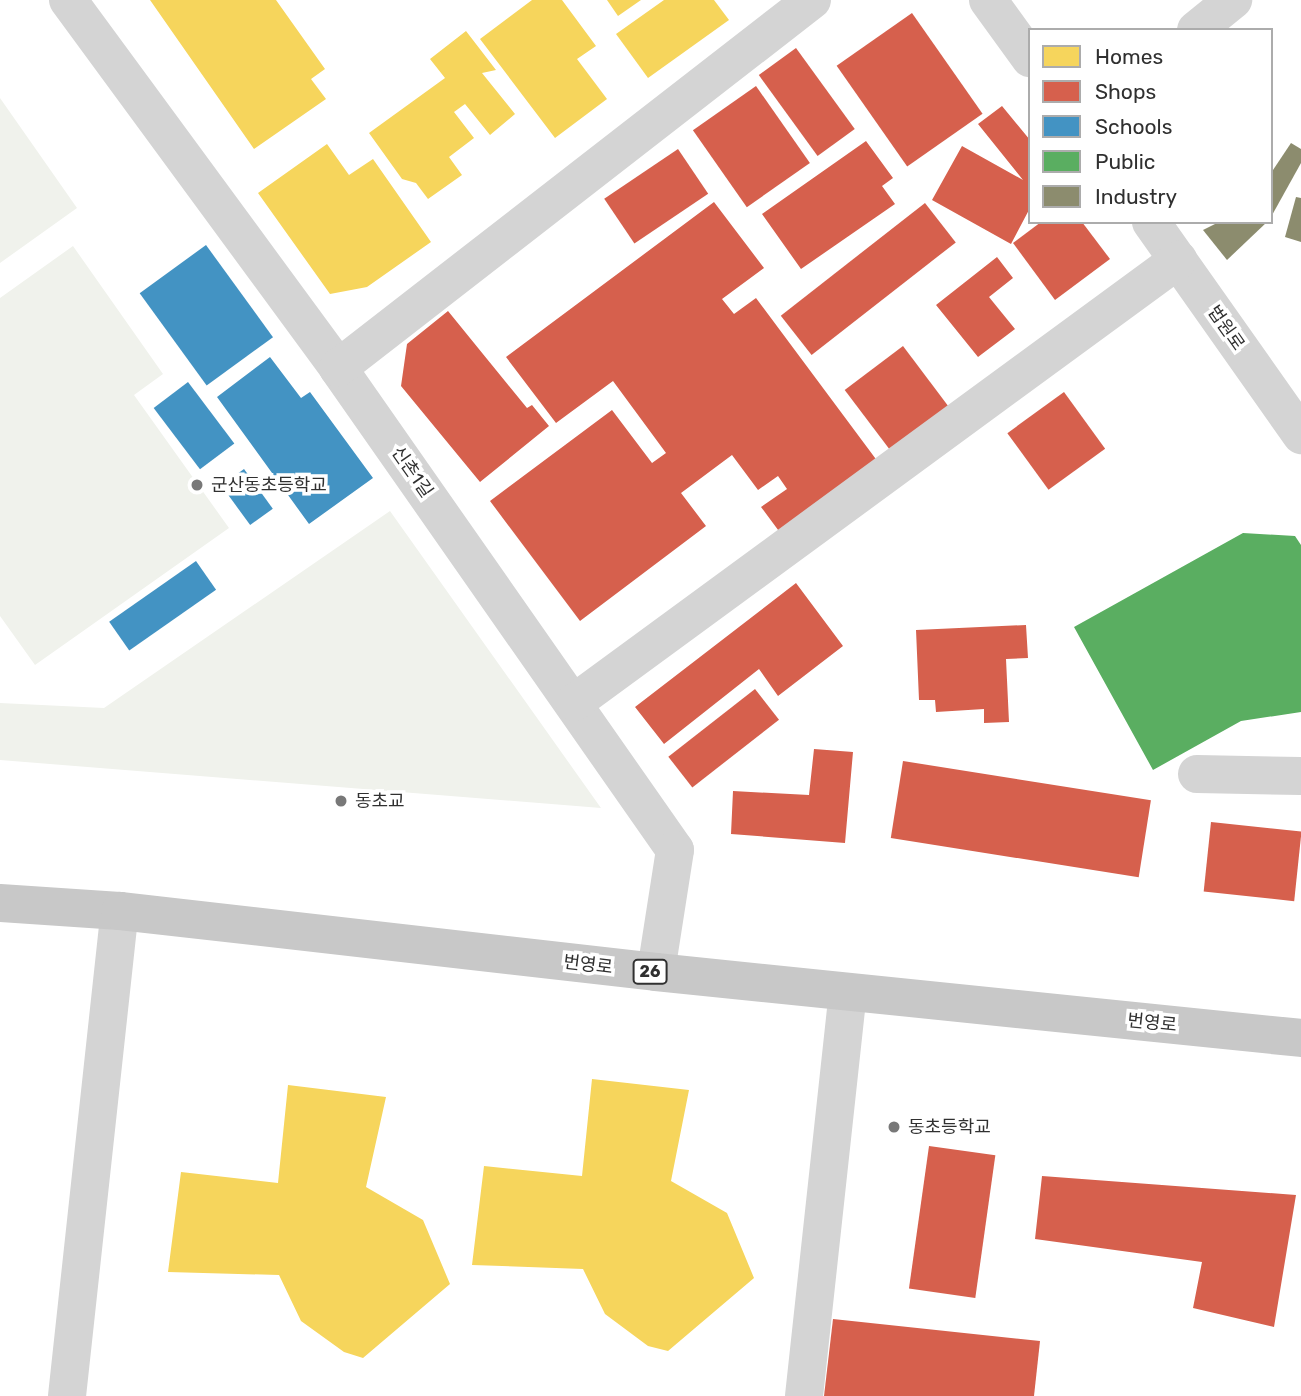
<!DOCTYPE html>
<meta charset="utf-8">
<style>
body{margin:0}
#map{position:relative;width:1301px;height:1396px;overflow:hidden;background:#fff;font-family:Rubik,"Noto Sans KR",sans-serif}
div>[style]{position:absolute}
.green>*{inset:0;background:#f0f2ec}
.homes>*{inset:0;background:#f6d55c}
.shops>*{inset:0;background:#d6604d;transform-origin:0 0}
.schools>*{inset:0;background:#4393c3;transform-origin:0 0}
.public>*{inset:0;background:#5aae61}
.industry>*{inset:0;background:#8c8c6e}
.minor>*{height:38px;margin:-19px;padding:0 19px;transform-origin:19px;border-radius:19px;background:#d4d4d4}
.major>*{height:38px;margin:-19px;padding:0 19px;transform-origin:19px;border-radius:19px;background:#c8c8c8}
.dots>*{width:19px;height:19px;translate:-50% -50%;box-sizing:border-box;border:4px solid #fff;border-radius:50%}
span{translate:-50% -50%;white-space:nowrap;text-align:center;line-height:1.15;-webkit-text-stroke:7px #fff;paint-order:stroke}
.shield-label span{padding:2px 5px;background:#fff;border:2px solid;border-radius:5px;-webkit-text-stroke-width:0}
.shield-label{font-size:16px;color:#303030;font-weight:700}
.street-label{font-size:18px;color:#303030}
.poi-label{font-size:18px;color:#303030}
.left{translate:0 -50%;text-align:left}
.legend{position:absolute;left:1028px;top:28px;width:245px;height:196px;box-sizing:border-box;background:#fff;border:2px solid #acacac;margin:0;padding:9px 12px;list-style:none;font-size:21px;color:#303030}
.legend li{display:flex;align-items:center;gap:14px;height:35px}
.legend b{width:35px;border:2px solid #acacac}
</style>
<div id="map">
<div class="green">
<div style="clip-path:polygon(0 98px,77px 208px,0 263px)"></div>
<div style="clip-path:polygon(73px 246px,163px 374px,134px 395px,229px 528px,35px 665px,0 616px,0 298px)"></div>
<div style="clip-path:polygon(390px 511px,601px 808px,0 760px,0 703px,104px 708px)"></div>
</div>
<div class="homes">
<div style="clip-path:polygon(150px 0,276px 0,325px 69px,311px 79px,326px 99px,254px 149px)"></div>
<div style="clip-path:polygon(532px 0,562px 0,596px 46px,577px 59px,607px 99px,555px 138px,480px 39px)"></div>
<div style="clip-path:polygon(607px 0,641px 0,618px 16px)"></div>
<div style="clip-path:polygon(664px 0,714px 0,729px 20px,648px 78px,616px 34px)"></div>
<div style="clip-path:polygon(466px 31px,496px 70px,482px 73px,515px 114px,490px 135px,465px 104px,454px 112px,474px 138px,449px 157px,462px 175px,428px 199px,416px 183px,402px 179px,369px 133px,445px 78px,430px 59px)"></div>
<div style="clip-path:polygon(327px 144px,349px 175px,373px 159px,431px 242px,367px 287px,330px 294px,258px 193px)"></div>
<div style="clip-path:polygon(592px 1079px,689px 1090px,671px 1181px,727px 1213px,754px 1278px,668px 1351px,648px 1346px,605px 1314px,583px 1269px,472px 1265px,484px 1166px,582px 1176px)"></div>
<div style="clip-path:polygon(288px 1085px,386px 1097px,366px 1187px,423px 1220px,450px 1284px,363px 1358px,344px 1352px,301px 1321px,279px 1275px,168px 1272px,181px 1172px,278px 1183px)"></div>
</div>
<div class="shops">
<div style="left:912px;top:13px;width:123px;height:92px;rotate:55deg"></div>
<div style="left:796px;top:48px;width:100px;height:46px;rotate:54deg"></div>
<div style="left:756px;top:86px;width:94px;height:77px;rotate:55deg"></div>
<div style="clip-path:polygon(1002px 106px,1030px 140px,1030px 208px,1011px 244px,932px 200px,962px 146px,1023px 180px,978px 124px)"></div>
<div style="clip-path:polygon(866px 141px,893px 178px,882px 186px,895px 204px,801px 269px,762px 214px)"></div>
<div style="left:678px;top:149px;width:54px;height:89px;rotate:56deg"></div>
<div style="clip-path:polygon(714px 202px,764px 268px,722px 299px,734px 314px,756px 298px,884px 470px,787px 542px,761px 507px,787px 489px,778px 476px,758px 490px,732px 455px,681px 493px,706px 526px,580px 621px,490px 501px,612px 410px,652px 463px,666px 453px,613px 381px,556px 423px,506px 357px)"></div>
<div style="left:925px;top:203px;width:50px;height:183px;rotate:52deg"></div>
<div style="clip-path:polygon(1041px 222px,1082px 222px,1110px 259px,1055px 300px,1013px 243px)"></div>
<div style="clip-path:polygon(997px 257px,1013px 278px,989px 297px,1015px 329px,978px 357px,936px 305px)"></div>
<div style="clip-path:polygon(448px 311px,527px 408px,532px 405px,549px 426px,480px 482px,401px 386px,407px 344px)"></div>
<div style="left:903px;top:346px;width:81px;height:73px;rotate:53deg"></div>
<div style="left:1064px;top:392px;width:70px;height:70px;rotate:54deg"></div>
<div style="clip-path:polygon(796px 583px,843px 646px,778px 696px,759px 669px,664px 744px,635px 707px)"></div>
<div style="clip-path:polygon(1026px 625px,1028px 658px,1006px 659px,1009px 722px,984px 723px,984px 709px,936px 712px,935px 700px,919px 700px,916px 630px)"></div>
<div style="left:755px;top:689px;width:39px;height:110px;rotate:52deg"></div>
<div style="clip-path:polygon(814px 749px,853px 752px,845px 843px,731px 834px,733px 791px,809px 795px)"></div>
<div style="left:903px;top:761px;width:251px;height:78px;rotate:9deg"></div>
<div style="left:1211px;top:822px;width:91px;height:70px;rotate:6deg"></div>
<div style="left:929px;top:1146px;width:67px;height:144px;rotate:8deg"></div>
<div style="clip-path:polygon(1042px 1176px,1296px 1195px,1274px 1327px,1193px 1308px,1202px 1262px,1035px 1239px)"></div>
<div style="clip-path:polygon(833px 1319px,1040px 1341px,1034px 1396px,824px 1396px)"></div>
</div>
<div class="schools">
<div style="left:206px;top:245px;width:114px;height:82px;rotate:54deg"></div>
<div style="clip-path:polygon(270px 357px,301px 398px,310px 392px,373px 478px,309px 524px,217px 397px)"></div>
<div style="left:188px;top:382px;width:77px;height:43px;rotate:53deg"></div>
<div style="left:244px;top:469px;width:49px;height:28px;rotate:54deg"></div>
<div style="left:196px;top:561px;width:35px;height:106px;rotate:55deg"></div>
</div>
<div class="public">
<div style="clip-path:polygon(1243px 533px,1295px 536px,1301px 545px,1301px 712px,1241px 721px,1153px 770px,1074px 627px)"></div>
</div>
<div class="industry">
<div style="clip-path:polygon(1291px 143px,1301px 149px,1301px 163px,1271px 217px,1271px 173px)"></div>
<div style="clip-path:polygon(1296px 197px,1301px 198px,1301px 242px,1285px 237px)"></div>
<div style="clip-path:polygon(1219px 222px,1267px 222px,1227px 260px,1203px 230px)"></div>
</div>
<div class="minor">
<div style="left:68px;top:0;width:456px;rotate:53.7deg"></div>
<div style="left:338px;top:368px;width:588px;rotate:55.04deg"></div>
<div style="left:675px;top:850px;width:123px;rotate:98.9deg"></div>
<div style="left:988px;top:0;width:72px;rotate:54.1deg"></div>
<div style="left:1196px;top:30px;width:48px;rotate:-39deg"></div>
<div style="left:1151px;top:222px;width:261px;rotate:54.8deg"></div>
<div style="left:338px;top:368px;width:600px;rotate:-37.82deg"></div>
<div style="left:575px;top:702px;width:748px;rotate:-36.24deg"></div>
<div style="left:1197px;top:774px;width:104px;rotate:1.1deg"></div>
<div style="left:67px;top:1396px;width:488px;rotate:-83.8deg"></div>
<div style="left:804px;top:1396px;width:406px;rotate:-83.8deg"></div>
</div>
<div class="major">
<div style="left:0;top:903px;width:120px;rotate:3.8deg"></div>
<div style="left:120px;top:911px;width:539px;rotate:6.49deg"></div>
<div style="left:656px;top:972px;width:648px;rotate:5.84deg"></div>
</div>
<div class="dots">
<div style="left:197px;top:485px;background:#787878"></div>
<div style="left:341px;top:801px;background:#787878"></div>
<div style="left:894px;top:1127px;background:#787878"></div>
</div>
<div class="shield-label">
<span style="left:650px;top:972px">26</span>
</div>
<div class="street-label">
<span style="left:1226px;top:328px;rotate:55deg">법원로</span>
<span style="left:412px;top:472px;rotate:55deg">신촌1길</span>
<span style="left:588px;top:965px;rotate:7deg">번영로</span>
<span style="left:1152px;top:1023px;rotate:6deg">번영로</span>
</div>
<div class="poi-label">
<span class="left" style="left:211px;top:485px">군산동초등학교</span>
<span class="left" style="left:355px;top:801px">동초교</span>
<span class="left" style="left:908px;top:1127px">동초등학교</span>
</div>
<ul class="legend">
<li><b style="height:19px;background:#f6d55c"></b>Homes</li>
<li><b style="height:19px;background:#d6604d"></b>Shops</li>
<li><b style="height:19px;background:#4393c3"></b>Schools</li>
<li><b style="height:19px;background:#5aae61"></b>Public</li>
<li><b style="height:19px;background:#8c8c6e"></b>Industry</li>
</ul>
</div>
